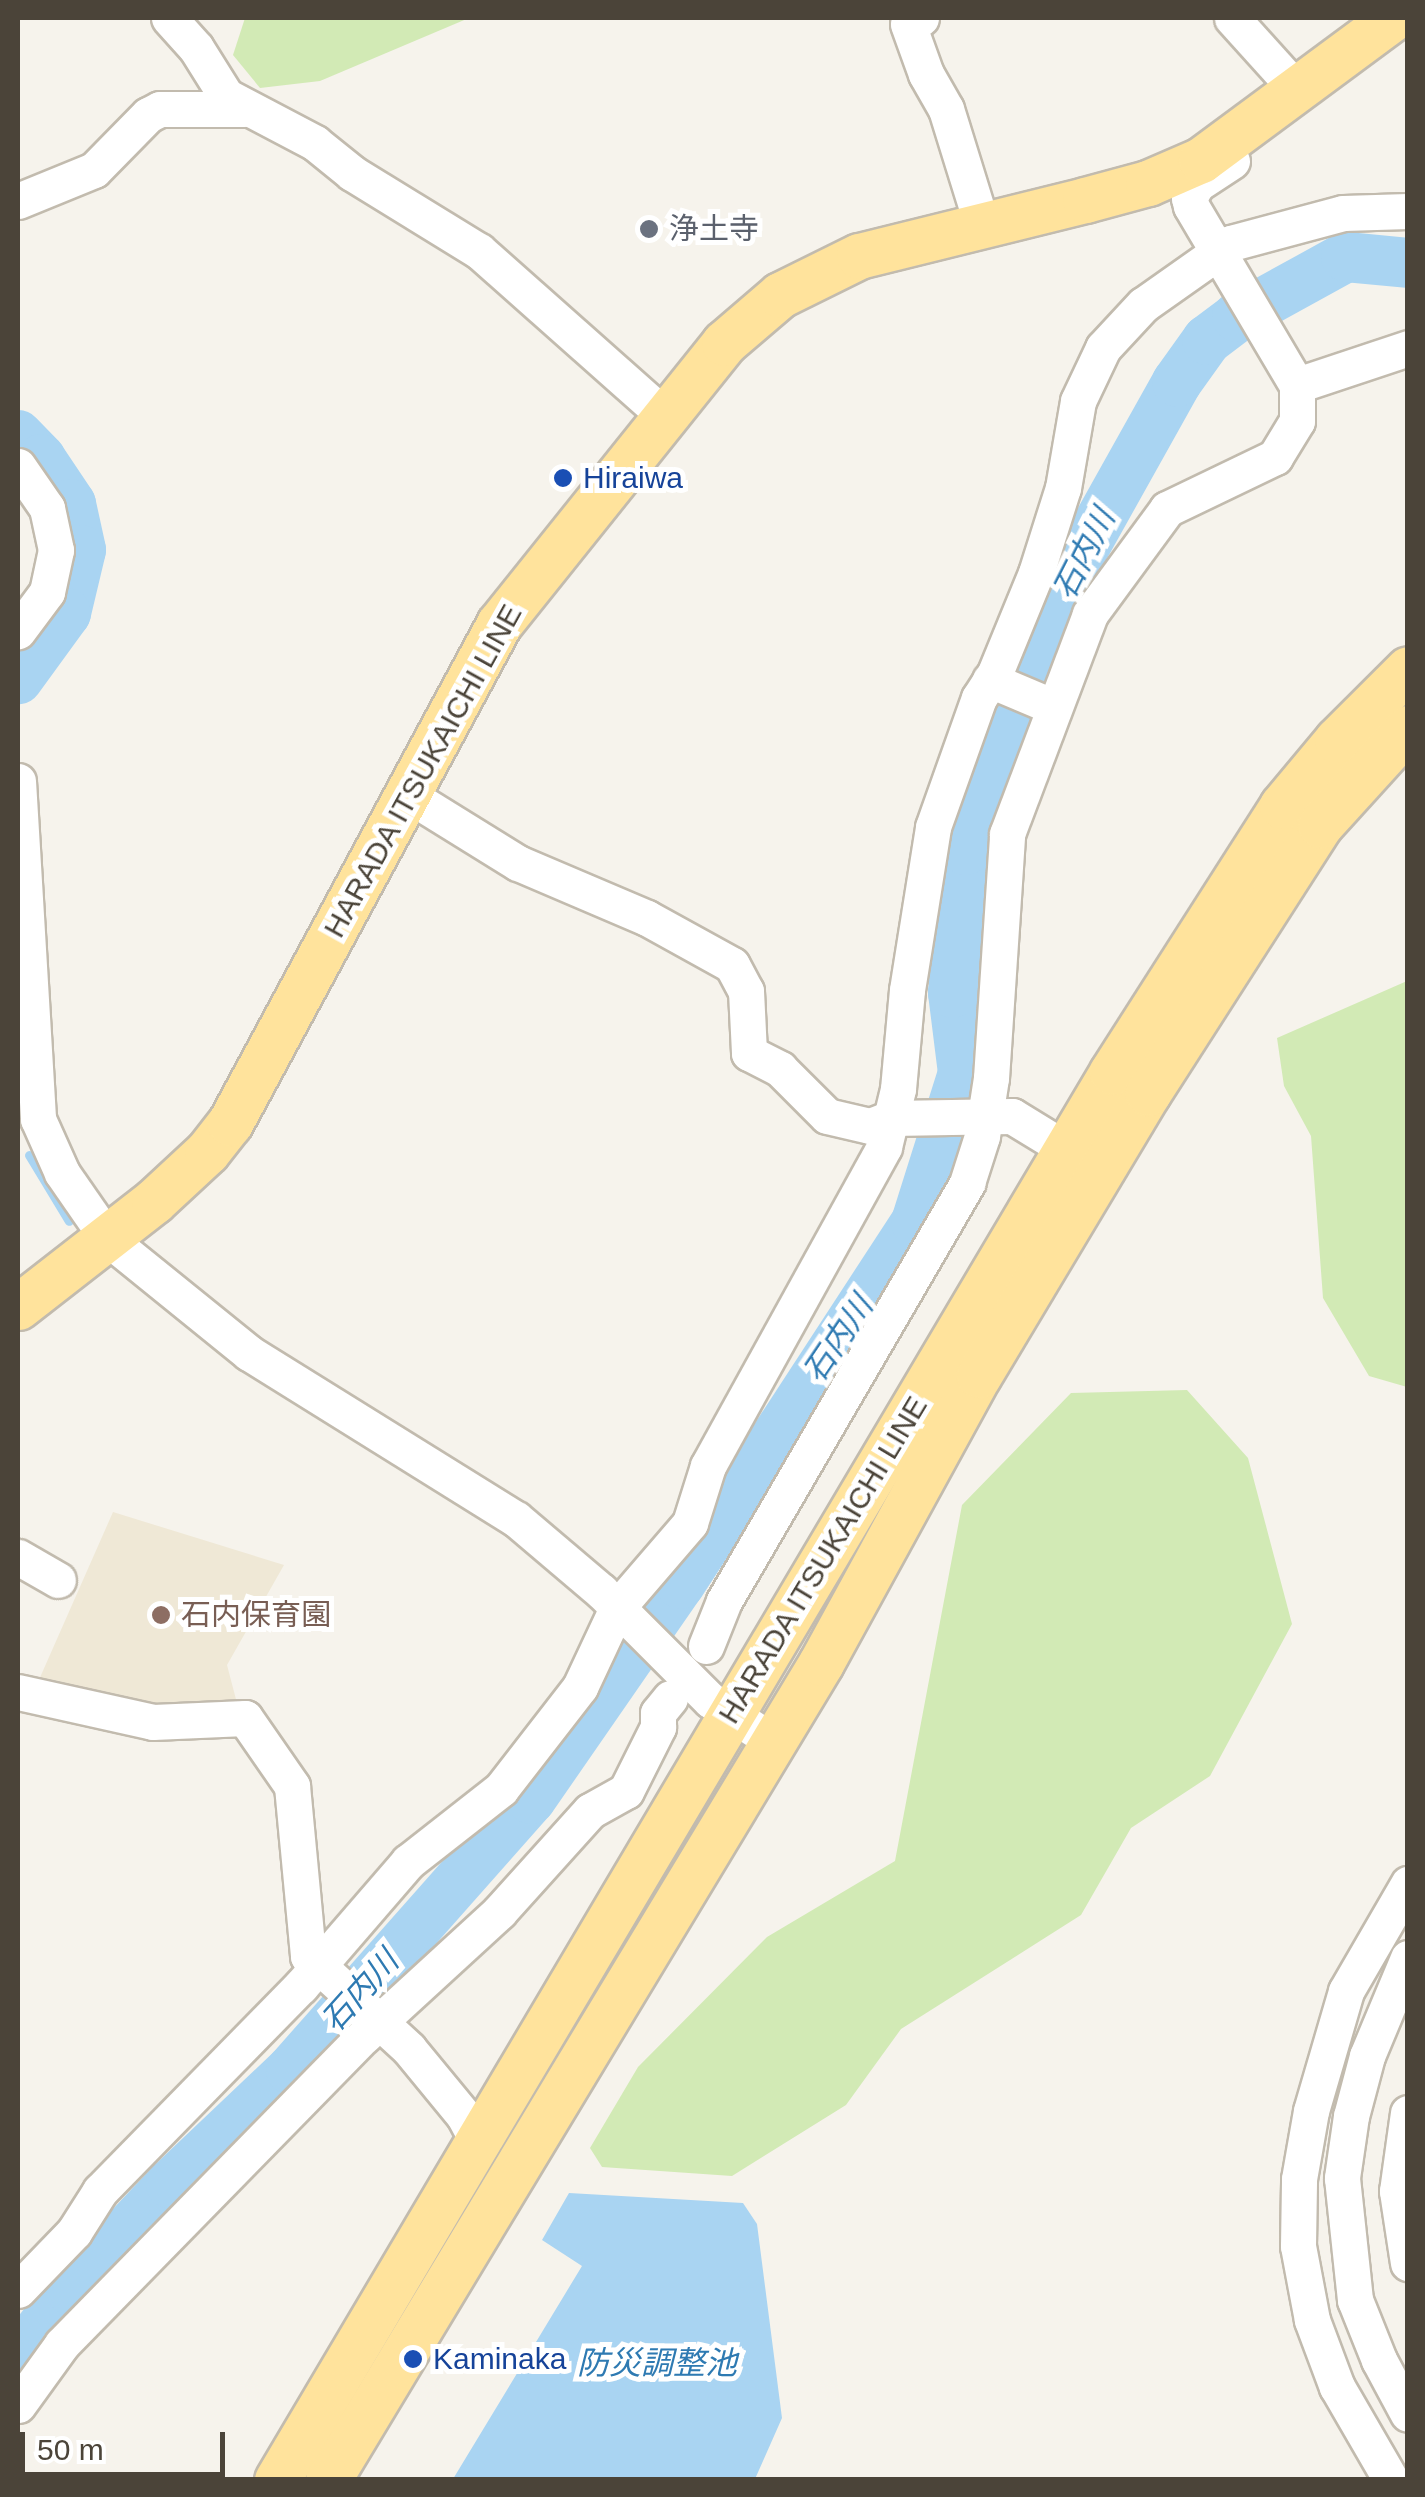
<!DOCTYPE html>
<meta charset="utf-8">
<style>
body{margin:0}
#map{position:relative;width:1425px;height:2497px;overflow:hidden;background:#f6f3ec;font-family:Arial,"Noto Sans JP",sans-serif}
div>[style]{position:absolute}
.education>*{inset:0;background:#efe8d6}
.green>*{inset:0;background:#d2eab5}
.water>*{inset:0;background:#a9d4f2}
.stream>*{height:9px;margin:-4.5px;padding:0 4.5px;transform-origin:4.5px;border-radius:4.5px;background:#a9d4f2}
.river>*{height:50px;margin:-25px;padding:0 25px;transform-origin:25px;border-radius:25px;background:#a9d4f2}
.roads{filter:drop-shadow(2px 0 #c2bbae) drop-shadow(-2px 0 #c2bbae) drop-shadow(0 2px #c2bbae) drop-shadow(0 -2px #c2bbae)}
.minor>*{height:35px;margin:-17.5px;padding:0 17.5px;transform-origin:17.5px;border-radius:17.5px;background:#fff}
.major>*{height:45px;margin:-22.5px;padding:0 22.5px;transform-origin:22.5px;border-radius:22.5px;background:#ffe39c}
.dots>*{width:28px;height:28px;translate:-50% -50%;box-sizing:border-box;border:5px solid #fff;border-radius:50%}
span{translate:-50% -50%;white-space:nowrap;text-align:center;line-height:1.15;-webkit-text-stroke:10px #fff;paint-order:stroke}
.worship-label{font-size:30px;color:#5b616d}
.left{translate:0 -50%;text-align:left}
.transit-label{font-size:30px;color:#164399}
.street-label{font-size:30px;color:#4b4439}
.education-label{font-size:30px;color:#785e54}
.water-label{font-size:32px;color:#2e7ab2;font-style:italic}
.frame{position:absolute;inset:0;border:20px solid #4b4439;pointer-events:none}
.scale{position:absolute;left:20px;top:2432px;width:205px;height:45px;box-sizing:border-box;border:5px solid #4b4439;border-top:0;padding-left:12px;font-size:30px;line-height:35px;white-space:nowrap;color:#4b4439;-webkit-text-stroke:8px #fff;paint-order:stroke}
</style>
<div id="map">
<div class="education">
<div style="clip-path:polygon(113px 1512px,284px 1565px,227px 1665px,238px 1707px,159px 1712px,38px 1682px)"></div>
</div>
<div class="green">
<div style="clip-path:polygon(245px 18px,469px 18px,320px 81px,260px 88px,233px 55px)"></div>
<div style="clip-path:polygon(1407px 981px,1407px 1387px,1369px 1376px,1323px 1298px,1311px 1136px,1284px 1086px,1277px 1038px)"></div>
<div style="clip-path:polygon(1187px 1390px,1248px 1458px,1292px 1624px,1210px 1776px,1131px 1828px,1081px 1915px,901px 2029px,846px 2105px,732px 2176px,602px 2167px,590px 2148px,638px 2067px,767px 1937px,895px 1861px,962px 1505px,1071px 1393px)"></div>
</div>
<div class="water">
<div style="clip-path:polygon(569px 2193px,743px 2203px,757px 2224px,782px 2418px,755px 2479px,453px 2479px,582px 2266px,542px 2240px)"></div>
</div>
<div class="stream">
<div style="left:29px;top:1155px;width:77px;rotate:58.8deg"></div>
</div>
<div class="river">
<div style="left:18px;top:435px;width:33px;rotate:46deg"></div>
<div style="left:41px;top:459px;width:54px;rotate:56.3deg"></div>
<div style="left:71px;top:504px;width:47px;rotate:77.7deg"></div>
<div style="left:81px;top:550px;width:65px;rotate:103.4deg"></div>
<div style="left:66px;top:613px;width:82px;rotate:126deg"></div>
<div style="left:18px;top:2357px;width:85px;rotate:-51.7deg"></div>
<div style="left:71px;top:2290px;width:146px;rotate:-46.7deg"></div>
<div style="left:171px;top:2184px;width:166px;rotate:-43.5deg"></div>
<div style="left:291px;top:2070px;width:362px;rotate:-48.5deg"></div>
<div style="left:531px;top:1799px;width:262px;rotate:-55.3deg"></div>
<div style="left:680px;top:1584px;width:432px;rotate:-56.9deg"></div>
<div style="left:916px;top:1222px;width:156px;rotate:-72.5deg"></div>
<div style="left:963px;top:1073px;width:81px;rotate:-97.1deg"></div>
<div style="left:953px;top:993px;width:144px;rotate:-84.8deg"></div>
<div style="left:966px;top:850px;width:170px;rotate:-71.1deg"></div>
<div style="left:1021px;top:689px;width:121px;rotate:-67.2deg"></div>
<div style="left:1068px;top:577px;width:223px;rotate:-60.8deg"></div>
<div style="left:1177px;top:382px;width:52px;rotate:-54.5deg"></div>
<div style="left:1207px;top:340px;width:38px;rotate:-37deg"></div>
<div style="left:1237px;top:317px;width:124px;rotate:-28.8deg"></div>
<div style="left:1346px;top:257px;width:62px;rotate:5.5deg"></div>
</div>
<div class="roads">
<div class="minor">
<div style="left:169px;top:18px;width:40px;rotate:48deg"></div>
<div style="left:196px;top:48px;width:57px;rotate:58deg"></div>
<div style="left:226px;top:96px;width:101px;rotate:27.8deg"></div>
<div style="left:315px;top:143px;width:48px;rotate:39deg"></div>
<div style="left:352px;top:173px;width:149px;rotate:31.6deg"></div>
<div style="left:479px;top:251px;width:249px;rotate:41.6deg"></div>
<div style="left:921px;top:18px;width:14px;rotate:155deg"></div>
<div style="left:908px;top:24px;width:53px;rotate:70.2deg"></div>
<div style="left:926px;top:74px;width:40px;rotate:60.3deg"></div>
<div style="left:946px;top:109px;width:121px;rotate:72.8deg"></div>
<div style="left:1232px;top:18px;width:98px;rotate:47.9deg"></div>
<div style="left:1232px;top:161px;width:42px;rotate:146.7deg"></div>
<div style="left:1197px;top:184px;width:16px;rotate:120deg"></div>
<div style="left:1189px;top:198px;width:8px;rotate:76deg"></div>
<div style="left:1191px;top:206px;width:208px;rotate:59.4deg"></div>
<div style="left:18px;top:201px;width:82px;rotate:-22.2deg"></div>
<div style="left:94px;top:170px;width:77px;rotate:-45.5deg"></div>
<div style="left:148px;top:115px;width:13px;rotate:-27deg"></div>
<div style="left:160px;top:109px;width:84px"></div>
<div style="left:18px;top:466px;width:51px;rotate:55.4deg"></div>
<div style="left:47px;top:508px;width:43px;rotate:77.9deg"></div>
<div style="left:56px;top:550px;width:43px;rotate:102.1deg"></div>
<div style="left:47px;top:592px;width:49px;rotate:126.6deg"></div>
<div style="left:990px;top:680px;width:69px;rotate:22.9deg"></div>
<div style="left:18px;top:781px;width:339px;rotate:86.6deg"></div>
<div style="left:38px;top:1119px;width:59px;rotate:66deg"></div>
<div style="left:62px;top:1173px;width:79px;rotate:55.3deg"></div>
<div style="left:107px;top:1238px;width:183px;rotate:39deg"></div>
<div style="left:249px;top:1353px;width:314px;rotate:31.9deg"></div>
<div style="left:516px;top:1519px;width:111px;rotate:40.3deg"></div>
<div style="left:601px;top:1591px;width:154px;rotate:45deg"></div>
<div style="left:710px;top:1700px;width:77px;rotate:33.3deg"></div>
<div style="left:405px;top:793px;width:133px;rotate:31.8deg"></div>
<div style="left:518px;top:863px;width:140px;rotate:23.1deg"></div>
<div style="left:647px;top:918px;width:97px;rotate:28.9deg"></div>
<div style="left:732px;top:965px;width:30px;rotate:62deg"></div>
<div style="left:746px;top:991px;width:62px;rotate:87.2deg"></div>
<div style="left:749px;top:1053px;width:35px;rotate:27deg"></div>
<div style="left:780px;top:1069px;width:66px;rotate:45deg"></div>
<div style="left:827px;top:1116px;width:44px;rotate:13.1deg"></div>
<div style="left:870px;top:1126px;width:22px;rotate:-21deg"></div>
<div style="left:891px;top:1118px;width:121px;rotate:-0.9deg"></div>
<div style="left:1012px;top:1116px;width:63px;rotate:31.4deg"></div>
<div style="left:18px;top:1557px;width:46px;rotate:29.9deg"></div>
<div style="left:706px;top:1646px;width:48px;rotate:-68.2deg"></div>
<div style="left:724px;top:1601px;width:484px;rotate:-59.8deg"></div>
<div style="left:967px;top:1183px;width:49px;rotate:-72.3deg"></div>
<div style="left:982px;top:1136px;width:59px;rotate:-81.2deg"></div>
<div style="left:991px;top:1078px;width:245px;rotate:-86.2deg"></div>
<div style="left:1007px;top:834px;width:235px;rotate:-69.3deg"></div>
<div style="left:1090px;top:614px;width:130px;rotate:-53.7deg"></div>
<div style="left:1167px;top:509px;width:120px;rotate:-25.7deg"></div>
<div style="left:1275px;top:457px;width:42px;rotate:-58.6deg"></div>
<div style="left:1297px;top:421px;width:36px;rotate:-90deg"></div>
<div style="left:1297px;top:385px;width:117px;rotate:-18.4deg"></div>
<div style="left:18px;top:1692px;width:138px;rotate:12.5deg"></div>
<div style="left:153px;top:1722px;width:92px;rotate:-2.5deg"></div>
<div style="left:245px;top:1718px;width:83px;rotate:55.3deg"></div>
<div style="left:292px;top:1786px;width:171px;rotate:84.6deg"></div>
<div style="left:308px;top:1956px;width:137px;rotate:42.6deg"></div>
<div style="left:409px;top:2049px;width:87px;rotate:50.6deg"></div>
<div style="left:464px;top:2116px;width:27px;rotate:62deg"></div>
<div style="left:1408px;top:1958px;width:106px;rotate:112.7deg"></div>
<div style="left:1367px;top:2056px;width:62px;rotate:104.9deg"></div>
<div style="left:1351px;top:2116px;width:63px;rotate:98.3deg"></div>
<div style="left:1342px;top:2178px;width:123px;rotate:83.9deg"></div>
<div style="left:1355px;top:2300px;width:65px;rotate:68.2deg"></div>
<div style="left:1379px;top:2360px;width:61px;rotate:61.8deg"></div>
<div style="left:1408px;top:2113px;width:79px;rotate:98deg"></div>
<div style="left:1397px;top:2191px;width:73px;rotate:81.3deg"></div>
<div style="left:18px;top:2290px;width:81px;rotate:-46deg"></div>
<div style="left:74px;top:2232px;width:49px;rotate:-57.6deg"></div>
<div style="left:100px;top:2191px;width:287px;rotate:-45.6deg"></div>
<div style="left:301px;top:1986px;width:164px;rotate:-49.2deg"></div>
<div style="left:408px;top:1862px;width:118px;rotate:-38.1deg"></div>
<div style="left:501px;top:1789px;width:129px;rotate:-52.2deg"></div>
<div style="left:580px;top:1687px;width:87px;rotate:-64.9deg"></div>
<div style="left:617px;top:1608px;width:112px;rotate:-49.3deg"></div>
<div style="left:690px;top:1523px;width:60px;rotate:-72.5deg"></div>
<div style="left:708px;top:1466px;width:364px;rotate:-61.1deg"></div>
<div style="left:884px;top:1147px;width:60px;rotate:-76.4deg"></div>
<div style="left:898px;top:1089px;width:99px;rotate:-84.8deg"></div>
<div style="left:907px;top:990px;width:165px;rotate:-80.9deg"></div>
<div style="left:933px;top:827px;width:137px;rotate:-70.4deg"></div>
<div style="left:979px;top:698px;width:30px;rotate:-57deg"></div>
<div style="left:995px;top:673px;width:108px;rotate:-67.7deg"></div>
<div style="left:1036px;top:573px;width:89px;rotate:-72.4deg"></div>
<div style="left:1063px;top:488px;width:88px;rotate:-80.2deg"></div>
<div style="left:1078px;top:401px;width:59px;rotate:-64.7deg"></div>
<div style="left:1103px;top:348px;width:59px;rotate:-47.1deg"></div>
<div style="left:1143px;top:305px;width:108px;rotate:-35.2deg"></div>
<div style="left:1231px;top:243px;width:116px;rotate:-15deg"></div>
<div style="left:1343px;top:213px;width:65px;rotate:-1.8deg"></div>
<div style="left:18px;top:2405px;width:75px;rotate:-54.2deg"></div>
<div style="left:62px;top:2344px;width:433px;rotate:-45.6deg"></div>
<div style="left:365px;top:2035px;width:182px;rotate:-42.5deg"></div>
<div style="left:499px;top:1912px;width:136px;rotate:-48deg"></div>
<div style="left:590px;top:1811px;width:41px;rotate:-29.1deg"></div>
<div style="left:626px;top:1791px;width:72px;rotate:-63.4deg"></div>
<div style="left:658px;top:1727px;width:14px;rotate:-90deg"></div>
<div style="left:658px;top:1713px;width:19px;rotate:-51deg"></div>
<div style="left:1391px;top:2480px;width:108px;rotate:-120.1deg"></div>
<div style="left:1337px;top:2387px;width:72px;rotate:-110.5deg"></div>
<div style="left:1312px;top:2320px;width:75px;rotate:-100.7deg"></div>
<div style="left:1298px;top:2246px;width:67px;rotate:-89.1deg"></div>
<div style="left:1299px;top:2179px;width:69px;rotate:-80deg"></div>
<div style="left:1311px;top:2111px;width:125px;rotate:-73.7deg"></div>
<div style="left:1346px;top:1991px;width:124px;rotate:-59.9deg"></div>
</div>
<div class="major">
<div style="left:18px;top:1307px;width:172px;rotate:-37.9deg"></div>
<div style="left:154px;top:1201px;width:72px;rotate:-42.8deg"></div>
<div style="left:207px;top:1152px;width:37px;rotate:-52deg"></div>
<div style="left:230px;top:1123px;width:567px;rotate:-61.67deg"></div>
<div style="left:499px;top:624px;width:360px;rotate:-51.3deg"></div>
<div style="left:724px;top:343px;width:74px;rotate:-40.6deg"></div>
<div style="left:780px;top:295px;width:88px;rotate:-26.3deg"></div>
<div style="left:859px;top:256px;width:233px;rotate:-13.9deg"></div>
<div style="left:1085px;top:200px;width:65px;rotate:-15.1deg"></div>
<div style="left:1148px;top:183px;width:58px;rotate:-23.5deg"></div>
<div style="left:1201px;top:160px;width:239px;rotate:-36.5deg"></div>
<div style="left:277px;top:2480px;width:1637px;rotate:-59.33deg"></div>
<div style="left:1112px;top:1072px;width:316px;rotate:-57.4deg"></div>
<div style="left:1282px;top:806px;width:86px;rotate:-50.2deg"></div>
<div style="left:1337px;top:740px;width:100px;rotate:-45deg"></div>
<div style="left:328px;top:2480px;width:954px;rotate:-58.89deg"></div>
<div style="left:821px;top:1663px;width:328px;rotate:-61.3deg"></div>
<div style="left:979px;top:1375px;width:329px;rotate:-59.1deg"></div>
<div style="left:1148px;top:1093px;width:318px;rotate:-57.3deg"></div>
<div style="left:1320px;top:825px;width:131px;rotate:-47.8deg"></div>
</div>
</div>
<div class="dots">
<div style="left:649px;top:229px;background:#6b7280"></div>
<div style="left:563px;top:478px;background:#1a4fb4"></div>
<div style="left:161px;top:1615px;background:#8d6e63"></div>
<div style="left:413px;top:2359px;background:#1a4fb4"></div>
</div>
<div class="worship-label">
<span class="left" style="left:669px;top:229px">浄土寺</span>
</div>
<div class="transit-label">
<span class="left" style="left:583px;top:478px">Hiraiwa</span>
<span class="left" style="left:433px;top:2359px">Kaminaka</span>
</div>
<div class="street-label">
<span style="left:423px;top:771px;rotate:-61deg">HARADA ITSUKAICHI LINE</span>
<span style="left:823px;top:1560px;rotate:-59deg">HARADA ITSUKAICHI LINE</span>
</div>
<div class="education-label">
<span class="left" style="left:181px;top:1615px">石内保育園</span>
</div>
<div class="water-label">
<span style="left:1084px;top:554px;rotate:-63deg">石内川</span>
<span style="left:838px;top:1339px;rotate:-56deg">石内川</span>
<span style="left:360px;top:1991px;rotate:-48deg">石内川</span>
<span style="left:657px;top:2363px">防災調整池</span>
</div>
<div class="frame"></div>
<div class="scale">50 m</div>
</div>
